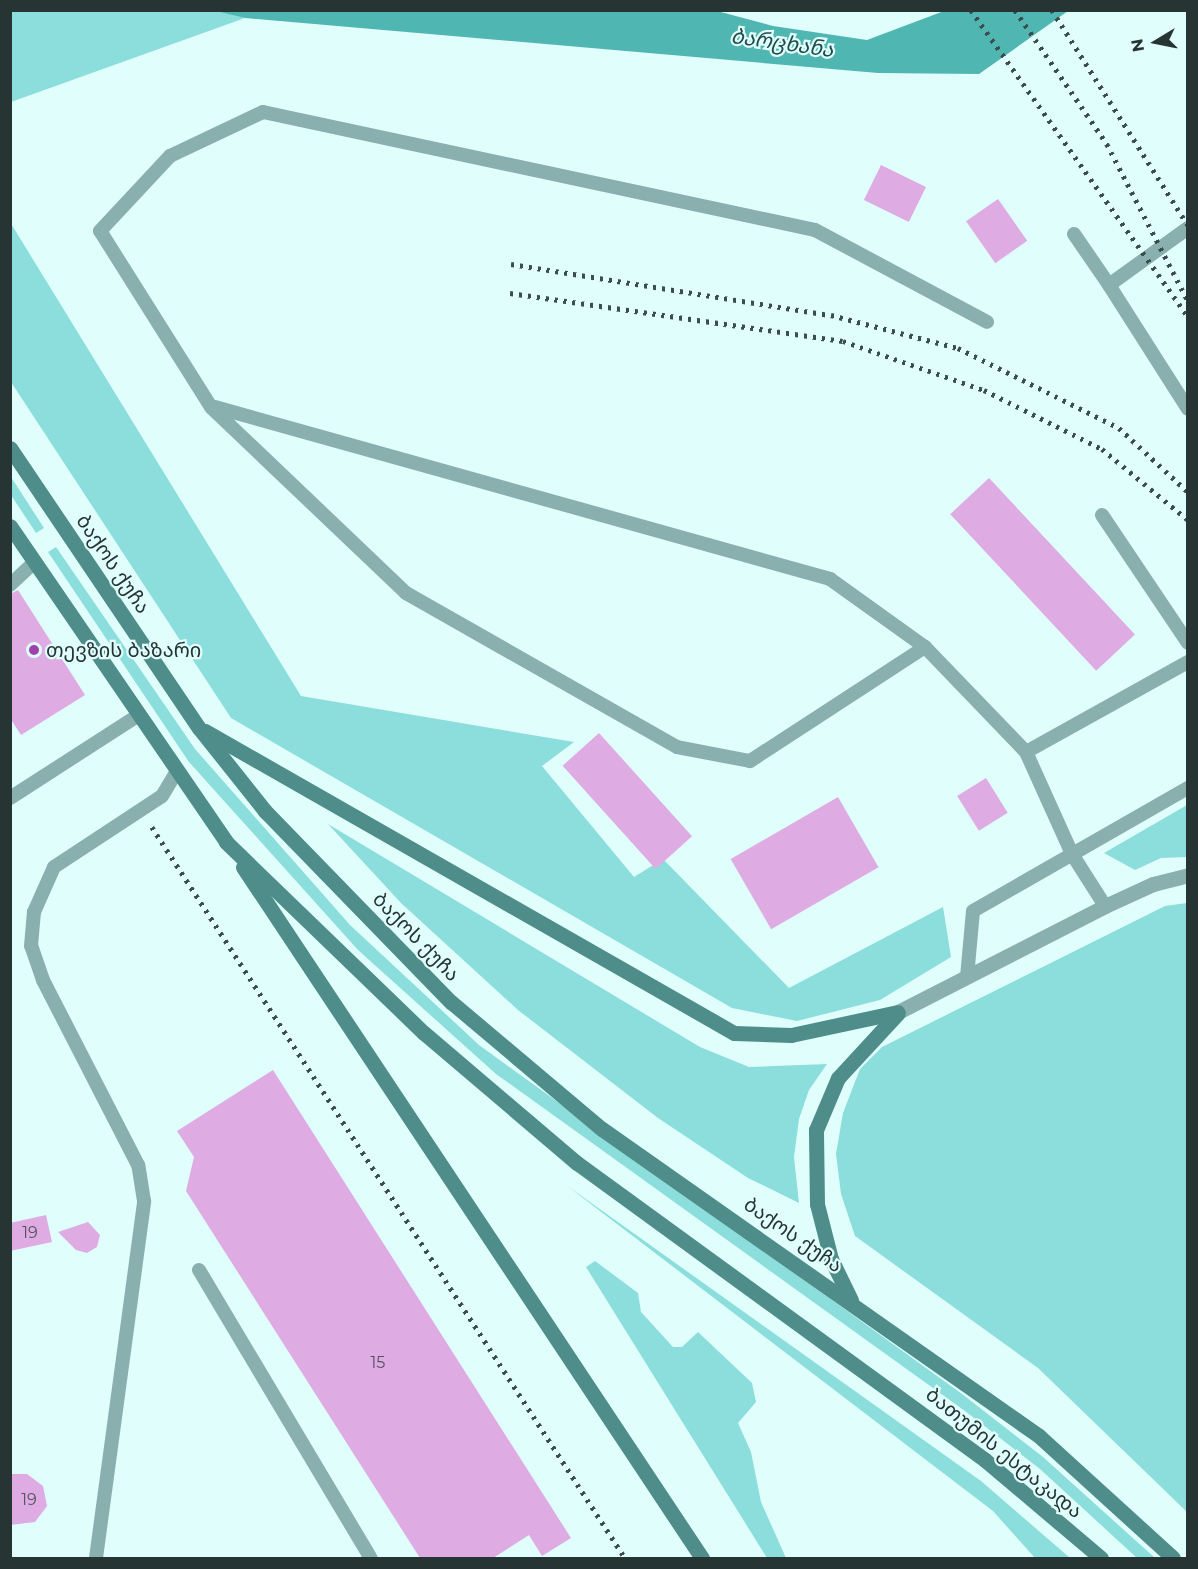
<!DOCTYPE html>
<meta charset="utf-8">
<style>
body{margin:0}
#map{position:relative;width:1198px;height:1569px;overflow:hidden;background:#e0fefc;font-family:Montserrat,"Noto Sans Georgian",sans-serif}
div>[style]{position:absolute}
.green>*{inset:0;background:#8bdedb}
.water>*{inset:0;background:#50b6b2}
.building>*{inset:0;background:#deabe3;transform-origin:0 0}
.lane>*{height:14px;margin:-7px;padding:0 7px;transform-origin:7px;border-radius:7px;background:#89b0ae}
.street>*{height:15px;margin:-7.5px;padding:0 7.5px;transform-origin:7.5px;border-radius:7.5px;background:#89b0ae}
.secondary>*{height:15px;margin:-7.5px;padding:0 7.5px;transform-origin:7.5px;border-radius:7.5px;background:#4f8d8a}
.rail>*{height:4.5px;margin-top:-2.25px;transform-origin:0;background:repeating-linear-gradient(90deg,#3c4d4c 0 3px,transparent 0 9px)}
.dots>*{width:16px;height:16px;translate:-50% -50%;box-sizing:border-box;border:3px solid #e0fefc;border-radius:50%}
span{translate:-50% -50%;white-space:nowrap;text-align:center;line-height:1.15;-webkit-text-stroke:4.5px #e0fefc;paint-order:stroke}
.number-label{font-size:16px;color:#545260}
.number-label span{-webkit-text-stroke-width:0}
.street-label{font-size:20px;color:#263534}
.poi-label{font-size:20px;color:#263534}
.left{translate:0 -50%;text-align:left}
.water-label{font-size:21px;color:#1e4c4a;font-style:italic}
.frame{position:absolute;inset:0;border:12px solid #263534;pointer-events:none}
.north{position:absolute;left:1126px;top:12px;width:60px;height:60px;-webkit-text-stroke:4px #e0fefc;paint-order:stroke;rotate:260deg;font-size:16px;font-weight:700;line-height:24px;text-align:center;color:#263534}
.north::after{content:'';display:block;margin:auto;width:21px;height:27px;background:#263534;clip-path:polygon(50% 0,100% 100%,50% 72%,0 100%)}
</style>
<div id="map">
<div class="green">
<div style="clip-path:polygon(216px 10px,245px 18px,11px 102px,10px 11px)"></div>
<div style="clip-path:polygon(10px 222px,301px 696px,574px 742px,542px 766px,634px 877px,663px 859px,789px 988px,943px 907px,951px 957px,880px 1000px,797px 1021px,732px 1008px,231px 718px,11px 382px)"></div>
<div style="clip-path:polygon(11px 477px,44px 528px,36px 533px,11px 495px)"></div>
<div style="clip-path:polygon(56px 547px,195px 749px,350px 925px,479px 1045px,962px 1394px,1043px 1457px,1155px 1558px,1137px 1558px,1040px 1469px,965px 1411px,496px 1074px,358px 950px,189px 762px,48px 552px)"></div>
<div style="clip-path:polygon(1187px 805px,1187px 857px,1161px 858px,1135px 870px,1104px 853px)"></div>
<div style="clip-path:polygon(328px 824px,700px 1047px,749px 1067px,827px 1064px,809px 1090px,799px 1119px,794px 1157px,799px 1203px,748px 1178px,658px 1118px,518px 1010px,401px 903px)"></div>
<div style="clip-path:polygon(1187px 903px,1188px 903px,1187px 1512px,1038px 1368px,855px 1236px,841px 1194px,836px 1154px,843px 1113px,860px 1069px,882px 1047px,1165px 906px)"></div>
<div style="clip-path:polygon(566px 1185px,981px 1481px,1070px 1558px,1035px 1558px,993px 1511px)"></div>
<div style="clip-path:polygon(595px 1261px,638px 1293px,641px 1312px,673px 1347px,682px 1347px,698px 1332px,752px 1383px,756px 1402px,738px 1423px,751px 1452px,761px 1502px,786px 1558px,767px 1558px,586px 1267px)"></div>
</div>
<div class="water">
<div style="clip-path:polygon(216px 11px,717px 11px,773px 26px,867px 40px,944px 11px,1068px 11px,979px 74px,878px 73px,245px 18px)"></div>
</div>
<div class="building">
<div style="left:881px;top:165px;width:50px;height:39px;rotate:26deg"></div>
<div style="left:998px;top:199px;width:51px;height:39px;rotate:55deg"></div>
<div style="left:989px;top:478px;width:214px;height:53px;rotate:47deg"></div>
<div style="clip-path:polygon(18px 590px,85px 695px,21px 735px,10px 718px,10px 594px)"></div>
<div style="left:599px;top:733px;width:139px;height:49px;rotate:48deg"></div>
<div style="left:986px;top:778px;width:41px;height:34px;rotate:58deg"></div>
<div style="left:838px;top:797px;width:81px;height:124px;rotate:60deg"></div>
<div style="clip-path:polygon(273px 1070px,571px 1538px,542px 1556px,529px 1535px,493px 1558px,420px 1558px,186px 1191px,194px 1157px,177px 1131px)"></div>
<div style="clip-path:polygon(46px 1215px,52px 1242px,10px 1251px,10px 1223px)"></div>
<div style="clip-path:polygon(88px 1222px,100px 1235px,97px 1247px,87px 1253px,76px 1250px,58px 1232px)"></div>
<div style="clip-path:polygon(10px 1474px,27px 1474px,43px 1486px,47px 1506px,35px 1522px,10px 1525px)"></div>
</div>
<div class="lane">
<div style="left:1188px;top:228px;width:97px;rotate:144.2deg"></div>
<div style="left:1109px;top:285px;width:147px;rotate:57.5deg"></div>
<div style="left:1074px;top:234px;width:62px;rotate:55.5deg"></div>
<div style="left:215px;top:407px;width:639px;rotate:15.62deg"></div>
<div style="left:830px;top:579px;width:117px;rotate:35.6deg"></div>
<div style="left:925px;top:647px;width:146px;rotate:46.1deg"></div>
<div style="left:1026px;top:752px;width:112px;rotate:65.7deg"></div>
<div style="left:1072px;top:854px;width:62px;rotate:57.6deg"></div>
<div style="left:1102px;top:515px;width:154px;rotate:56.1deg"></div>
<div style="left:10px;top:585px;width:33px;rotate:-43deg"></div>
<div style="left:925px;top:647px;width:209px;rotate:146.9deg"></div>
<div style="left:750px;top:761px;width:74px;rotate:-169.1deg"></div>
<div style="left:677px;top:747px;width:312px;rotate:-150.4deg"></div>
<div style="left:406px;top:593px;width:269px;rotate:-136.4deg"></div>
<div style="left:211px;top:407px;width:208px;rotate:-122.2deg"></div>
<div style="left:100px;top:231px;width:103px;rotate:-47deg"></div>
<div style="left:170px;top:156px;width:103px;rotate:-25.3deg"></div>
<div style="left:263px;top:112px;width:564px;rotate:12.07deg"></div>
<div style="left:815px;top:230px;width:195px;rotate:28.1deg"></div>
<div style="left:1026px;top:752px;width:185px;rotate:-29.1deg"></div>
<div style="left:10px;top:798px;width:153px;rotate:-32.8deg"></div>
<div style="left:967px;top:977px;width:66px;rotate:-84.8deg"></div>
<div style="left:973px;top:911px;width:248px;rotate:-29.8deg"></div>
<div style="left:199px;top:1270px;width:335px;rotate:59.2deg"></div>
<div style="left:96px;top:1558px;width:360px;rotate:-82.3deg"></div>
<div style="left:144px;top:1201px;width:36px;rotate:-99deg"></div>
<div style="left:138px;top:1165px;width:208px;rotate:-117.2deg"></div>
<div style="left:43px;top:980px;width:36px;rotate:-109deg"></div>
<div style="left:31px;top:946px;width:34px;rotate:-85deg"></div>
<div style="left:34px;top:912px;width:49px;rotate:-66deg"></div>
<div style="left:54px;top:867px;width:129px;rotate:-33.3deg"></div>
<div style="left:162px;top:796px;width:29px;rotate:-59deg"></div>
</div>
<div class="street">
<div style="left:898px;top:1012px;width:233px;rotate:-27.1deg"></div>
<div style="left:1105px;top:906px;width:53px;rotate:-24.6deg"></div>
<div style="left:1153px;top:884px;width:36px;rotate:-14deg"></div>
</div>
<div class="secondary">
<div style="left:10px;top:448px;width:338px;rotate:56deg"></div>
<div style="left:199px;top:728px;width:106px;rotate:51.5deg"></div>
<div style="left:265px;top:811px;width:267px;rotate:45.8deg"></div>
<div style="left:451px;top:1002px;width:197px;rotate:40.1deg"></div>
<div style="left:602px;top:1129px;width:534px;rotate:35.09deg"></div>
<div style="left:1039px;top:1436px;width:181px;rotate:42.3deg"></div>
<div style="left:10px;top:526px;width:383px;rotate:55.6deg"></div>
<div style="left:226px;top:842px;width:275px;rotate:44deg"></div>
<div style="left:424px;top:1033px;width:201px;rotate:40.4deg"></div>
<div style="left:577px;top:1163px;width:505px;rotate:36.05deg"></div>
<div style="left:985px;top:1460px;width:152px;rotate:40.2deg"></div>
<div style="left:205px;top:731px;width:609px;rotate:29.72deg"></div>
<div style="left:734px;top:1033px;width:57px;rotate:2deg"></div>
<div style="left:791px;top:1035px;width:109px;rotate:-12.1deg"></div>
<div style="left:243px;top:867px;width:830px;rotate:56.41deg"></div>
<div style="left:851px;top:1300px;width:46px;rotate:-116deg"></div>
<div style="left:831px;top:1259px;width:57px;rotate:-104.3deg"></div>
<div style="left:817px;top:1204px;width:74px;rotate:-90.8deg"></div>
<div style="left:816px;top:1130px;width:56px;rotate:-67.1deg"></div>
<div style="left:838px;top:1078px;width:88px;rotate:-47.3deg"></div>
</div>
<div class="rail">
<div style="left:971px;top:10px;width:375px;rotate:54.7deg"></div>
<div style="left:1015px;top:10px;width:163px;rotate:55.5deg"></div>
<div style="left:1107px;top:144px;width:177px;rotate:62.7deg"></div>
<div style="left:1052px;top:10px;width:254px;rotate:57.7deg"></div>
<div style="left:511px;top:264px;width:324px;rotate:9.1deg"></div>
<div style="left:831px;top:315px;width:131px;rotate:14.6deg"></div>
<div style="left:958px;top:348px;width:180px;rotate:26.4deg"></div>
<div style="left:1119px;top:428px;width:94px;rotate:42.8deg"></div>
<div style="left:510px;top:293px;width:336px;rotate:8.2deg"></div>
<div style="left:843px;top:341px;width:149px;rotate:19.2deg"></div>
<div style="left:984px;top:390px;width:132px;rotate:26.6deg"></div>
<div style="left:1102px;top:449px;width:112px;rotate:39.5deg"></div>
<div style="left:152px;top:827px;width:871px;rotate:57.09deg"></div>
</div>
<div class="dots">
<div style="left:34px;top:650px;background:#a042ab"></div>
</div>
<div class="number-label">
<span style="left:30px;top:1233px">19</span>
<span style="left:378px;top:1363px">15</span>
<span style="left:29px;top:1500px">19</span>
</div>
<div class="street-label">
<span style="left:113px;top:564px;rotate:56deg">ბაქოს ქუჩა</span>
<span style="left:416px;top:937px;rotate:46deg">ბაქოს ქუჩა</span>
<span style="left:793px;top:1235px;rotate:35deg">ბაქოს ქუჩა</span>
<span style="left:1004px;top:1453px;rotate:39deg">ბათუმის ესტაკადა</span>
</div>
<div class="poi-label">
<span class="left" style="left:46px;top:650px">თევზის ბაზარი</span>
</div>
<div class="water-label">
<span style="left:782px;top:43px;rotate:8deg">ბარცხანა</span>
</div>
<div class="frame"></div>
<div class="north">N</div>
</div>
